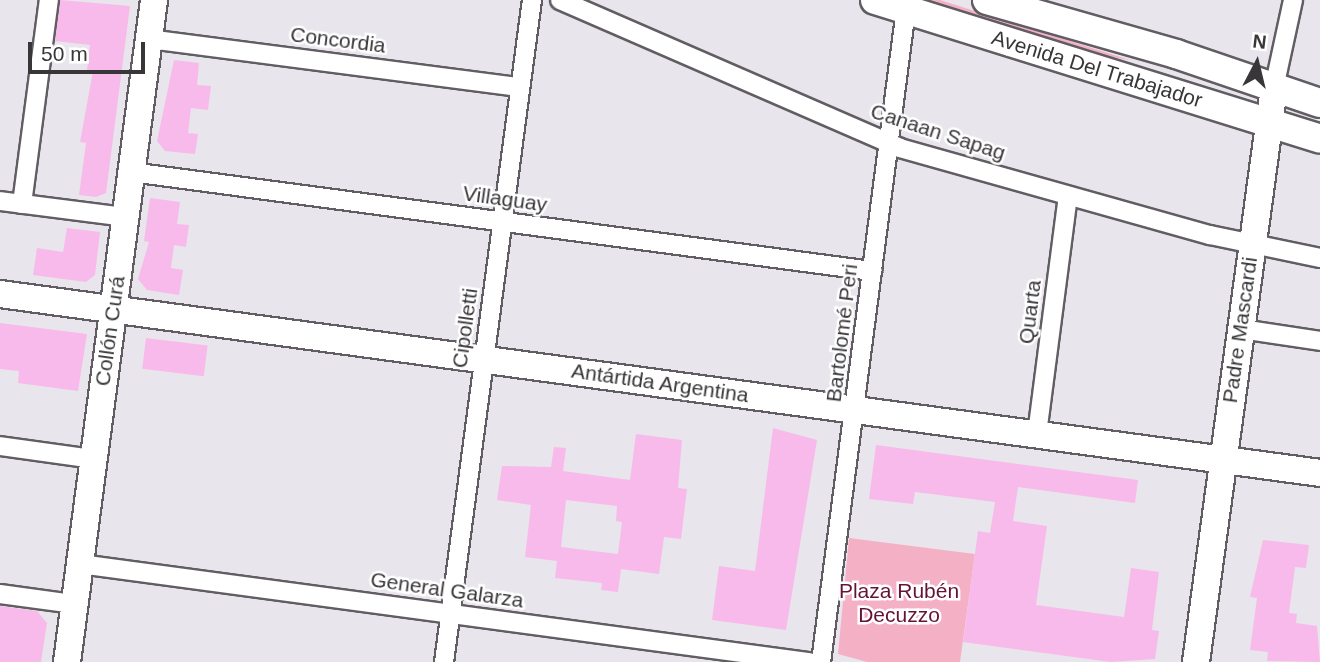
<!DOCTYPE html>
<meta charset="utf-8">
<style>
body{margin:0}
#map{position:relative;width:1320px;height:662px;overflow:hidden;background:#e9e5ec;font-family:Arial,sans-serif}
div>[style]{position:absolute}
.green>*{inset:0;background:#f4b1c6}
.building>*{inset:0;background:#f8baea;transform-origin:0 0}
.roads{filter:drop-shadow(2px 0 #615d63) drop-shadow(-2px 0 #615d63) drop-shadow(0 2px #615d63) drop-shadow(0 -2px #615d63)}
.street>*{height:18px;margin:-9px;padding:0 9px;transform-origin:9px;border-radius:9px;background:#fff}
.secondary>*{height:26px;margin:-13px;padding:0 13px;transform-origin:13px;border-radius:13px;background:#fff}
.primary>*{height:28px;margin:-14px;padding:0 14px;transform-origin:14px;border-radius:14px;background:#fff}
span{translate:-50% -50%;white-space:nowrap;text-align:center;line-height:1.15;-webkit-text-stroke:5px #fff;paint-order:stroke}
.street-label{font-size:21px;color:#383639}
.park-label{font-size:21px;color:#641337}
.north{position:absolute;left:1222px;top:28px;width:70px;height:70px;-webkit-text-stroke:5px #fff;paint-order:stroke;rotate:7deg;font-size:19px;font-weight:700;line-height:28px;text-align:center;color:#383639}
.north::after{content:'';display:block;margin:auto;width:24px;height:32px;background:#383639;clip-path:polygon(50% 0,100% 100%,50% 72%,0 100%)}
.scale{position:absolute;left:28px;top:42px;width:117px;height:32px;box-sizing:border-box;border:4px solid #383639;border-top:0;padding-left:9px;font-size:21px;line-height:24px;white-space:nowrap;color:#383639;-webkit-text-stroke:5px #fff;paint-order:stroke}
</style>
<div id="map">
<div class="green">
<div style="clip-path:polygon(921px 0,940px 0,1130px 60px,1093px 54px)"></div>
<div style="clip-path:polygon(849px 538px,975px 554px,960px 662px,867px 662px,838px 654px)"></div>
</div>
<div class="building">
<div style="clip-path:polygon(60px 0,130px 6px,106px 193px,96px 197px,79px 195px,86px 143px,80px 142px,93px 71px,87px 70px,90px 45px,55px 41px)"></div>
<div style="clip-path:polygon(174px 60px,199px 63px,197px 85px,211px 86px,208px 110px,191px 108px,188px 133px,198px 134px,195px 154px,165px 151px,157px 141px)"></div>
<div style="clip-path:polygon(150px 198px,180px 202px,177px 224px,189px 225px,186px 247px,174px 245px,171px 268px,183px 270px,179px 295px,147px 290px,138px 279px,149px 242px,144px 241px)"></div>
<div style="clip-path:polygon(67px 228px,100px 232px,95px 275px,86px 282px,33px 275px,37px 248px,63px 252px)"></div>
<div style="clip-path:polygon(0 323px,87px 334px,78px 391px,18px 383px,19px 371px,0 369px)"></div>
<div style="left:146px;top:338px;width:62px;height:31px;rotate:7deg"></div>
<div style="clip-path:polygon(773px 428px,817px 440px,786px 630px,712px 620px,719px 566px,755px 571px)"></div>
<div style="clip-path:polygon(evenodd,636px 434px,682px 440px,678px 488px,687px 489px,681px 539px,664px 537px,659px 574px,621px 569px,618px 592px,601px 590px,602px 583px,555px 578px,557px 561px,525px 557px,531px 505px,497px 500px,502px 466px,551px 467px,554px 447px,566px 448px,563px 471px,630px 480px,636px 434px,566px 500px,617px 506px,616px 521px,622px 522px,618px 554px,561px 547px,566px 500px)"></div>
<div style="clip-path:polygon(876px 445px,1138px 480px,1135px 503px,1018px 487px,1013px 521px,1047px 526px,1036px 605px,1124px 617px,1131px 568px,1159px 572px,1152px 630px,1159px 631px,1155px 659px,1111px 662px,963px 642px,978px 531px,990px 533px,995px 502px,915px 492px,913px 504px,869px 499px)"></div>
<div style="clip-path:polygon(1263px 540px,1309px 545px,1306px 568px,1295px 567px,1289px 613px,1297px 614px,1296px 623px,1317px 626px,1320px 662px,1267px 661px,1268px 652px,1250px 650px,1257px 598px,1250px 597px)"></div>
<div style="clip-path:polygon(0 606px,37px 611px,47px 623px,41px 662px,0 662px)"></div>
</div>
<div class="roads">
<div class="street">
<div style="left:560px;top:0;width:371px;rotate:23.5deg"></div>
<div style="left:900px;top:148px;width:322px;rotate:15.7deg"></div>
<div style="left:1210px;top:235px;width:112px;rotate:11.8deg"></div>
<div style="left:149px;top:39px;width:374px;rotate:7.4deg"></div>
<div style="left:1274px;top:88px;width:90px;rotate:-77.8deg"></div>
<div style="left:131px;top:172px;width:748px;rotate:7.61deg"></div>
<div style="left:0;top:201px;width:126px;rotate:7.3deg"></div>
<div style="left:22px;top:204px;width:206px;rotate:-82.5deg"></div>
<div style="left:1241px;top:329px;width:80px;rotate:8.6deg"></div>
<div style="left:1037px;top:434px;width:240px;rotate:-82.6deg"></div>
<div style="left:0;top:446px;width:95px;rotate:7.9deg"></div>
<div style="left:80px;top:564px;width:736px;rotate:7.66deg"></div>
<div style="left:0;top:594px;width:75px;rotate:7.7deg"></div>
<div style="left:444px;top:662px;width:668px;rotate:-82.43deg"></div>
<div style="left:821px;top:662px;width:659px;rotate:-82.58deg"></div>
</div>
<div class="secondary">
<div style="left:0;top:294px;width:1332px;rotate:7.72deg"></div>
<div style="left:67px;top:662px;width:668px;rotate:-82.51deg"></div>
<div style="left:1196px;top:662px;width:579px;rotate:-82.26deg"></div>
</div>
<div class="primary">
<div style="left:875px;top:0;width:466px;rotate:17.3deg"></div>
<div style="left:987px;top:0;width:197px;rotate:15.9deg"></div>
<div style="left:1176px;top:54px;width:152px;rotate:18.8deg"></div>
</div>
</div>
<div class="street-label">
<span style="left:338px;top:40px;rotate:7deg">Concordia</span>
<span style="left:1097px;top:69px;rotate:17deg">Avenida Del Trabajador</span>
<span style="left:938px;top:132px;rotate:18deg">Canaan Sapag</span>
<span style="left:505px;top:199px;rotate:8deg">Villaguay</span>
<span style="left:1030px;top:312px;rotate:-83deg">Quarta</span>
<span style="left:465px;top:328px;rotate:-82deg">Cipolletti</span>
<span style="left:1240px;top:330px;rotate:-82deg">Padre Mascardi</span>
<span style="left:110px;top:331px;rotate:-82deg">Collón Curá</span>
<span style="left:842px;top:333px;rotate:-83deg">Bartolomé Peri</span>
<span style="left:660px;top:383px;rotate:8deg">Antártida Argentina</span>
<span style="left:447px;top:590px;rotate:8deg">General Galarza</span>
</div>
<div class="park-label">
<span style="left:899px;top:603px">Plaza Rubén<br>Decuzzo</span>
</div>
<div class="north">N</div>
<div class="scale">50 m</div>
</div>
